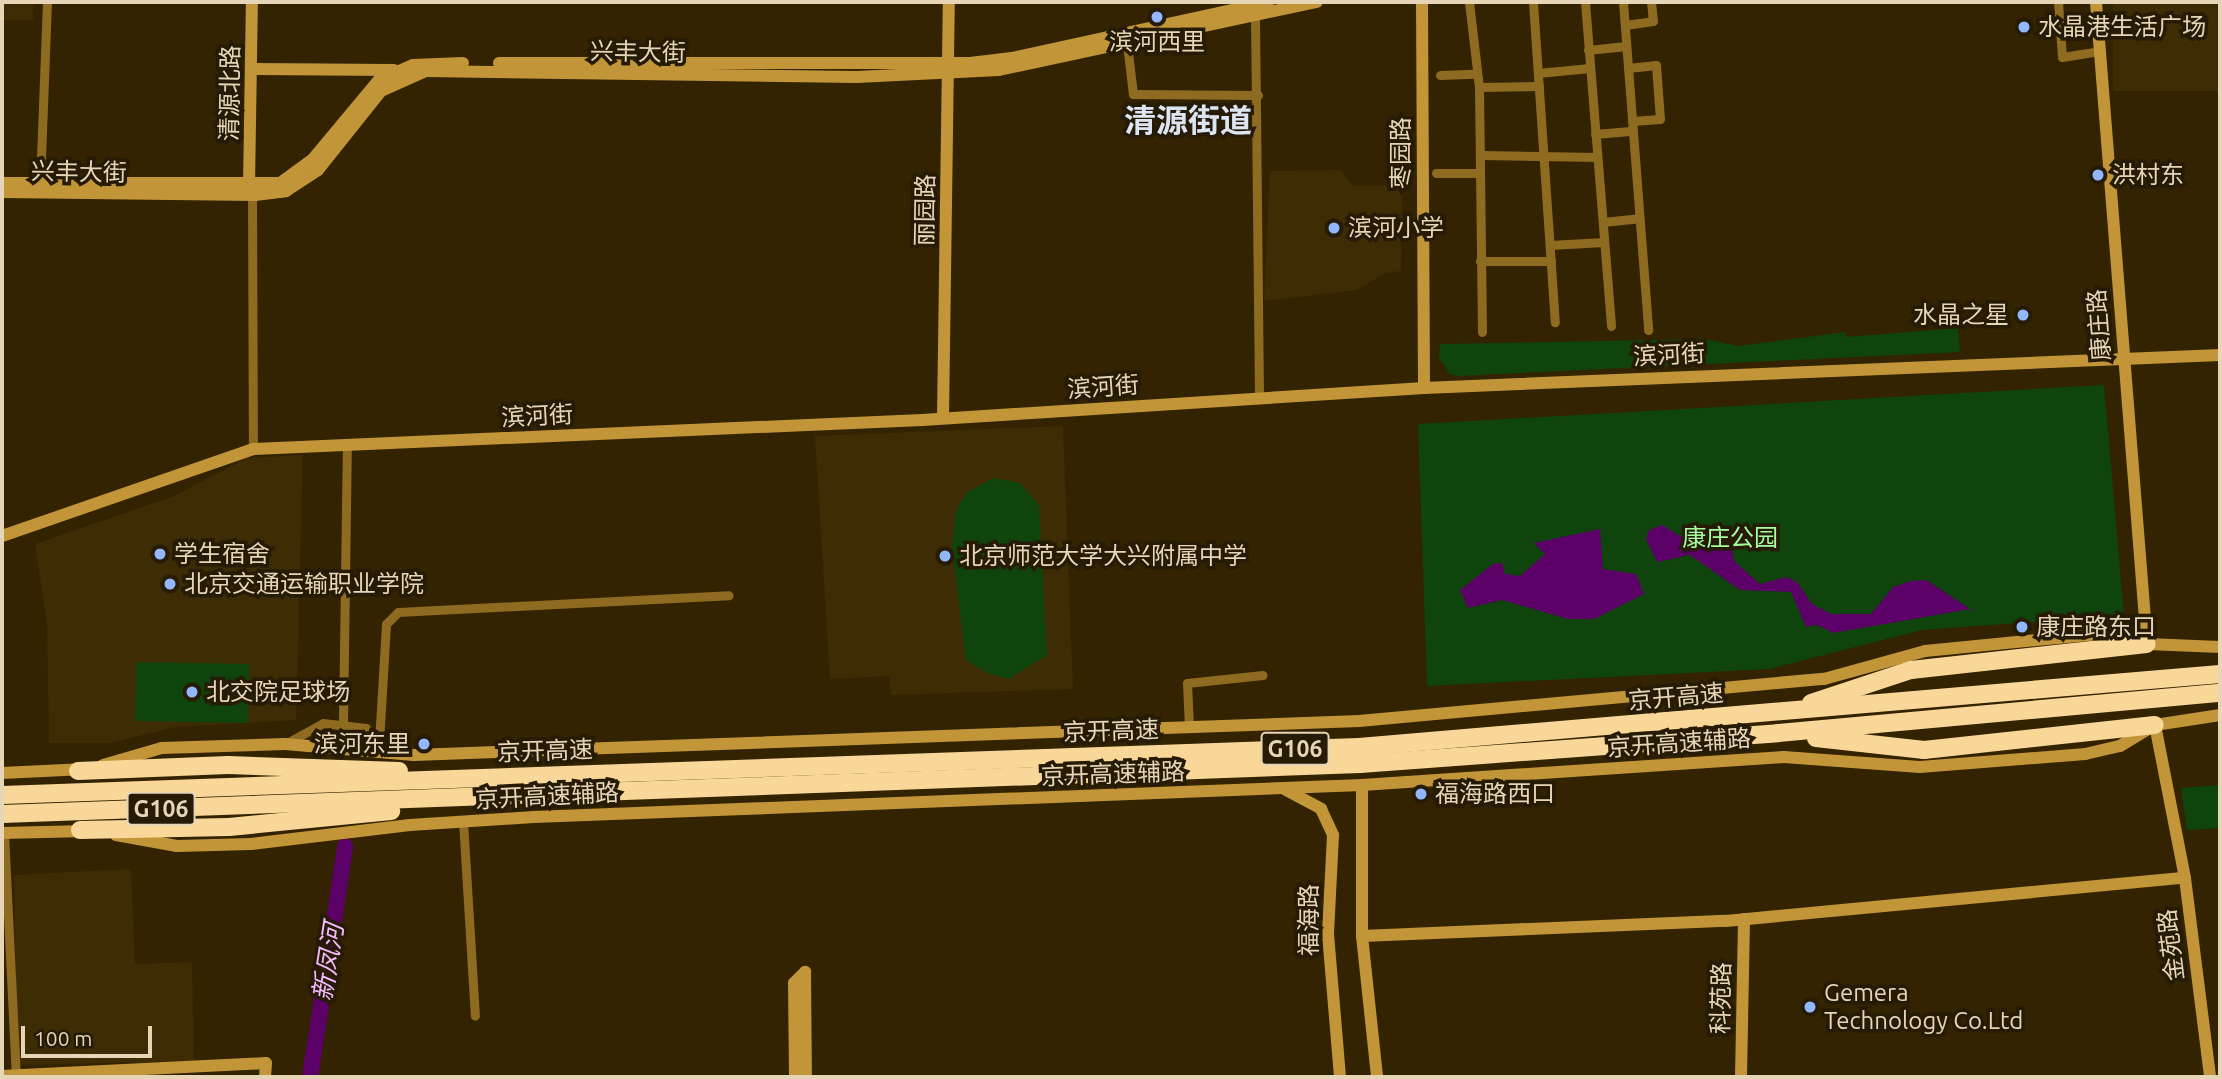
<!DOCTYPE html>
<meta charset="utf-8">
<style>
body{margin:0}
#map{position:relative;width:2222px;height:1079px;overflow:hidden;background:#332300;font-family:Ubuntu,"Noto Sans SC",sans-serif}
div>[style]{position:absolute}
.built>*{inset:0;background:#3e2c04;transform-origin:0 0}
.green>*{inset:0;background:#0f440d;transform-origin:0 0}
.water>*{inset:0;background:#5c0167}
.river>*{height:16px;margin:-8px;padding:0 8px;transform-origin:8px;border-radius:8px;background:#5c0167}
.street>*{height:9px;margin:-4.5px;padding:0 4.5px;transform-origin:4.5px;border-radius:4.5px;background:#8e6b21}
.secondary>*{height:12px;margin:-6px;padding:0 6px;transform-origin:6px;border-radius:6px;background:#c19538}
.highway>*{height:18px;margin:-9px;padding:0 9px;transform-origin:9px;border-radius:9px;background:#f9d798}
.dots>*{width:19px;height:19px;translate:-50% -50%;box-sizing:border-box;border:4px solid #251b07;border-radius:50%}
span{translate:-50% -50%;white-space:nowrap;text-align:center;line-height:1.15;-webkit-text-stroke:7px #251b07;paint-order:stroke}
.shield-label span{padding:2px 5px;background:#251b07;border:2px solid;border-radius:5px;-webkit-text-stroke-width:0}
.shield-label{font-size:23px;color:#e6d5b6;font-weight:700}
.poi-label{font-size:24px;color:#e6d5b6}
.left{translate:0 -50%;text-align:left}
.right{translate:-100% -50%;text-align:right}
.street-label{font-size:24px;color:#e6d5b6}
.park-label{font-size:24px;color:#a5fd9e}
.water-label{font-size:26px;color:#f6b9fe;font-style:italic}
.district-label{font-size:32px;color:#dee5f2;font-weight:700}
.frame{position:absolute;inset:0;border:4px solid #e6d5b6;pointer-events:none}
.scale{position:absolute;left:21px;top:1026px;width:131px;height:32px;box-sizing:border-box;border:4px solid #e6d5b6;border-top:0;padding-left:9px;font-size:21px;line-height:24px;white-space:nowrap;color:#e6d5b6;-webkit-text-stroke:5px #251b07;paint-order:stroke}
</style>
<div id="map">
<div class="built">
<div style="left:2px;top:2px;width:31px;height:18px"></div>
<div style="left:2113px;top:2px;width:107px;height:89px"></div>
<div style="clip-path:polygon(1340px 170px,1353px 186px,1402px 185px,1401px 271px,1385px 273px,1357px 290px,1264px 301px,1270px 171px)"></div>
<div style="clip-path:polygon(1063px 426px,1073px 689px,891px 695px,889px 676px,830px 679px,815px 436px)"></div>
<div style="clip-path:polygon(303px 455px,296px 720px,176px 727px,109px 743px,49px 743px,47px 624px,35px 544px,174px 496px,247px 458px)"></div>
<div style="clip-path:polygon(131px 869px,135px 964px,192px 962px,194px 1061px,17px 1065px,14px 875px)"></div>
</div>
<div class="green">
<div style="clip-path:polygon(1958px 328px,1960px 352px,1457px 376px,1450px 374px,1439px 358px,1440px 344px,1705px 339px,1738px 346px,1845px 332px,1846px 337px)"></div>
<div style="clip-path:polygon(2104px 385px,2124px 615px,1922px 630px,1769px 669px,1427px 686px,1418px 424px)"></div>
<div style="clip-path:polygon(993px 478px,1020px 483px,1039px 505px,1047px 655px,1009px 679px,987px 673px,966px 660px,952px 550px,956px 510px,966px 493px)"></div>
<div style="left:136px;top:662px;width:113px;height:59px;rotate:1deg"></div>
<div style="clip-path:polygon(2220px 785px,2220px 828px,2187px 830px,2181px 788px)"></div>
</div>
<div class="water">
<div style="clip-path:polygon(1662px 525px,1680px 536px,1713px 531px,1730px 540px,1734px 561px,1760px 584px,1787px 577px,1798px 583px,1812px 604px,1831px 614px,1871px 614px,1893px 587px,1911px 581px,1926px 580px,1970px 609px,1833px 633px,1817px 625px,1806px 627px,1791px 592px,1740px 590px,1690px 555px,1657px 562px,1646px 539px,1649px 530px)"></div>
<div style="clip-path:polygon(1600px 529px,1603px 569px,1636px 574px,1644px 594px,1594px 619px,1568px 619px,1502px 600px,1468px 608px,1460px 590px,1493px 564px,1502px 563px,1505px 574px,1520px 576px,1545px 554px,1534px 543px)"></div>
</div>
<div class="river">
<div style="left:310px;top:1077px;width:233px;rotate:-81.3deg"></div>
</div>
<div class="street">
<div style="left:1469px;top:2px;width:86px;rotate:83.3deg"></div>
<div style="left:1479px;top:87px;width:245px;rotate:89.3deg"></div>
<div style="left:1533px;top:2px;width:321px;rotate:86.1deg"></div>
<div style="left:1585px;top:2px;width:325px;rotate:85.4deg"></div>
<div style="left:1623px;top:2px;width:329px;rotate:85.6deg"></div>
<div style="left:2058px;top:2px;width:55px;rotate:85.8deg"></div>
<div style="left:2062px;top:57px;width:39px;rotate:-9deg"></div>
<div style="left:1255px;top:15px;width:383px;rotate:89.4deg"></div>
<div style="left:1625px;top:25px;width:28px;rotate:-8deg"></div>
<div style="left:1653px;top:21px;width:19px;rotate:-96deg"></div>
<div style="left:1127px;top:44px;width:50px;rotate:83.2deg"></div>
<div style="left:1133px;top:94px;width:125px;rotate:0.5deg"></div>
<div style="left:1588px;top:50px;width:38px;rotate:-6deg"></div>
<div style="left:1628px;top:68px;width:28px;rotate:-6deg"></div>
<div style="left:1656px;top:65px;width:54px;rotate:85.8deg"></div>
<div style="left:1660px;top:119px;width:28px;rotate:176deg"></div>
<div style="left:1538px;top:73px;width:52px;rotate:-5.5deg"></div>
<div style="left:1440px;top:75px;width:34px;rotate:-2deg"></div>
<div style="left:1479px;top:87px;width:60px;rotate:-1deg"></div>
<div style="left:1595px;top:134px;width:38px;rotate:-5deg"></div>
<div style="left:1480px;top:155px;width:117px;rotate:1deg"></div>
<div style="left:1436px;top:173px;width:43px"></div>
<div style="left:40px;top:184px;width:182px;rotate:-87.8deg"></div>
<div style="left:252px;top:190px;width:259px;rotate:89.8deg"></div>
<div style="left:1603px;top:222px;width:36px;rotate:-6deg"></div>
<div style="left:1550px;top:245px;width:54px;rotate:-3.2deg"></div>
<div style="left:1480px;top:261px;width:71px"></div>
<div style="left:343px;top:723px;width:278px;rotate:-89.2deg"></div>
<div style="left:1189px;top:727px;width:44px;rotate:-92.6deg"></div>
<div style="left:1187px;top:683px;width:76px;rotate:-6deg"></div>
<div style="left:379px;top:742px;width:118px;rotate:-86.6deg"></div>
<div style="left:386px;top:624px;width:17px;rotate:-45deg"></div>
<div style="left:398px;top:612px;width:331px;rotate:-2.9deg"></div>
<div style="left:287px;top:743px;width:41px;rotate:-29.1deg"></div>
<div style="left:323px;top:723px;width:43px;rotate:6.6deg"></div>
<div style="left:366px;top:728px;width:21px;rotate:47deg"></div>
<div style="left:463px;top:821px;width:195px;rotate:86.5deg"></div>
<div style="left:4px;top:833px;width:242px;rotate:87.2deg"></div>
</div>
<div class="secondary">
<div style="left:1422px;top:2px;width:386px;rotate:89.7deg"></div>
<div style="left:2096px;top:2px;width:644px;rotate:85.46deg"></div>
<div style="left:499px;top:63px;width:471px"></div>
<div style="left:970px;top:63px;width:42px;rotate:-6.8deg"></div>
<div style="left:1012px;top:58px;width:262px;rotate:-12.3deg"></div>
<div style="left:251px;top:69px;width:143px;rotate:0.4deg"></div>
<div style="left:2px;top:183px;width:278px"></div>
<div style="left:280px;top:183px;width:39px;rotate:-36deg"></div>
<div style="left:312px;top:160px;width:104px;rotate:-50.1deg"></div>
<div style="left:379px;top:80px;width:37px;rotate:-24deg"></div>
<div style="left:413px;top:65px;width:50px;rotate:-2.3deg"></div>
<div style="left:249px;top:186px;width:184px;rotate:-89.1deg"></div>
<div style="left:2px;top:192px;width:253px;rotate:0.7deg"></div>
<div style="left:255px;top:195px;width:31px;rotate:-7deg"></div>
<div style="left:286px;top:191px;width:38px;rotate:-33deg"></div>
<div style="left:318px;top:170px;width:101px;rotate:-51.4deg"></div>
<div style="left:381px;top:91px;width:49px;rotate:-24deg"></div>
<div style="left:426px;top:71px;width:431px;rotate:0.8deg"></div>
<div style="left:857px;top:77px;width:142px;rotate:-2.8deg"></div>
<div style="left:999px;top:70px;width:325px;rotate:-12.1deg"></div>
<div style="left:943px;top:418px;width:416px;rotate:-89.2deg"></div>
<div style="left:2px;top:536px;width:266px;rotate:-19.1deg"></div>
<div style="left:253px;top:449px;width:670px;rotate:-2.48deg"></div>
<div style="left:922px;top:420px;width:503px;rotate:-3.65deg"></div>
<div style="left:1424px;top:388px;width:797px;rotate:-2.37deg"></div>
<div style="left:2155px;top:725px;width:156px;rotate:78.9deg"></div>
<div style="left:2185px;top:878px;width:201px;rotate:82.8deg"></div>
<div style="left:103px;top:765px;width:61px;rotate:-16.1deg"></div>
<div style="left:162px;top:748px;width:123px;rotate:-1.9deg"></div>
<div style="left:285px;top:744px;width:129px;rotate:4.9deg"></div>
<div style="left:414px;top:755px;width:946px;rotate:-2.06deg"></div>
<div style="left:1359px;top:721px;width:467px;rotate:-5.2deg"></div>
<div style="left:1824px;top:679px;width:105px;rotate:-15.5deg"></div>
<div style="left:1925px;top:651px;width:184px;rotate:-5.6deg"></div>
<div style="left:2108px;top:633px;width:41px;rotate:15.8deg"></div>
<div style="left:2147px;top:644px;width:73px;rotate:2.4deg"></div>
<div style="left:2px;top:773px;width:83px;rotate:-2.8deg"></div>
<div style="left:1362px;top:785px;width:151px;rotate:90deg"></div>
<div style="left:1362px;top:936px;width:142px;rotate:83.9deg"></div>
<div style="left:1286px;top:790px;width:40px;rotate:28deg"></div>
<div style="left:1321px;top:809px;width:29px;rotate:65deg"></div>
<div style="left:1333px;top:835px;width:99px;rotate:92.9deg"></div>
<div style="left:1328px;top:934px;width:144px;rotate:85.2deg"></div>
<div style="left:2px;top:833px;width:85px;rotate:-1.3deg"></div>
<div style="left:116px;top:835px;width:62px;rotate:10.2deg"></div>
<div style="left:177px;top:846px;width:74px;rotate:-1.5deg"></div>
<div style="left:251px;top:844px;width:160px;rotate:-6.8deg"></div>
<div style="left:410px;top:825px;width:124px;rotate:-3.7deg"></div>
<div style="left:534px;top:817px;width:829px;rotate:-2.21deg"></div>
<div style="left:1362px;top:785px;width:423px;rotate:-3.8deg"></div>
<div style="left:1784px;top:757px;width:136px;rotate:4.2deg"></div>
<div style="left:1920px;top:767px;width:166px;rotate:-4.5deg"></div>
<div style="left:2085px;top:754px;width:36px;rotate:-13deg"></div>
<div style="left:2120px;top:746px;width:41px;rotate:-31deg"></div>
<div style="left:2155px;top:725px;width:66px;rotate:-8.7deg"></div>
<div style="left:1362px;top:936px;width:364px;rotate:-2.4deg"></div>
<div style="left:1726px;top:921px;width:461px;rotate:-5.4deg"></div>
<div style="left:805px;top:972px;width:105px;rotate:89.5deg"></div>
<div style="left:2px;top:1076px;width:264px;rotate:-2.8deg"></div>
<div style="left:266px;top:1063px;width:14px;rotate:94deg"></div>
<div style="left:795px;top:1077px;width:94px;rotate:-90.6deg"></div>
<div style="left:794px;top:983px;width:16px;rotate:-45deg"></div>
<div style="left:1741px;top:1077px;width:158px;rotate:-88.9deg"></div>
</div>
<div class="highway">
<div style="left:1811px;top:703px;width:105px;rotate:-18.3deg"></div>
<div style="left:1911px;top:670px;width:237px;rotate:-6.3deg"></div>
<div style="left:1816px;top:738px;width:109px;rotate:6.3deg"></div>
<div style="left:1924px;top:750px;width:232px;rotate:-6.2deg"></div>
<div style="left:78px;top:771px;width:150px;rotate:-2.3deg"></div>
<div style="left:228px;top:765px;width:171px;rotate:2deg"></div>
<div style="left:2px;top:795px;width:1358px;rotate:-2.03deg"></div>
<div style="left:1359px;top:747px;width:864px;rotate:-4.85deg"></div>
<div style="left:2px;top:814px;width:1359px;rotate:-2.11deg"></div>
<div style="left:1360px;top:764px;width:419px;rotate:-4.2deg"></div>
<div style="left:1778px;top:733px;width:444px;rotate:-5.2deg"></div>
<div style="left:80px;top:830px;width:149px;rotate:-1.2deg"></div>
<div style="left:229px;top:827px;width:163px;rotate:-5.6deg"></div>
</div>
<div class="dots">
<div style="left:1157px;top:17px;background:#92b7fd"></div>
<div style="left:2024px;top:27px;background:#92b7fd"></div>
<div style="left:2098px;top:175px;background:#92b7fd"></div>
<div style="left:1334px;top:228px;background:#92b7fd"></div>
<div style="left:2023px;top:315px;background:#92b7fd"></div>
<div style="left:160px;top:554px;background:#92b7fd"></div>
<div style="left:945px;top:556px;background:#92b7fd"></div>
<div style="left:170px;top:584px;background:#92b7fd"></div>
<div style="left:2022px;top:627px;background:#92b7fd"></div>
<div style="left:192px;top:692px;background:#92b7fd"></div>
<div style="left:424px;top:744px;background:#92b7fd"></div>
<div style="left:1421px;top:794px;background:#92b7fd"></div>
<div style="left:1810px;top:1007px;background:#92b7fd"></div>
</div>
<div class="shield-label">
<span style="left:1295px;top:749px">G106</span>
<span style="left:161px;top:809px">G106</span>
</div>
<div class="poi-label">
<span class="left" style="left:2038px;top:27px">水晶港生活广场</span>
<span style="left:1157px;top:42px">滨河西里</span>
<span class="left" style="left:2112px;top:175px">洪村东</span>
<span class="left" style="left:1348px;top:228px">滨河小学</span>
<span class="right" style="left:2009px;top:315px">水晶之星</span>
<span class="left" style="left:174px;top:554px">学生宿舍</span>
<span class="left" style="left:959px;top:556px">北京师范大学大兴附属中学</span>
<span class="left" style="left:184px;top:584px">北京交通运输职业学院</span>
<span class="left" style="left:2036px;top:627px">康庄路东口</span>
<span class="left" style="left:206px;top:692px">北交院足球场</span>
<span class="right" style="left:410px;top:744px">滨河东里</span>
<span class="left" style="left:1435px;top:794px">福海路西口</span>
<span class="left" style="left:1824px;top:1007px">Gemera<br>Technology Co.Ltd</span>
</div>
<div class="street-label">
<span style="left:638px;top:52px;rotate:1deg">兴丰大街</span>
<span style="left:230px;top:93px;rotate:-89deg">清源北路</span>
<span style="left:1401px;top:153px;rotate:-90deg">枣园路</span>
<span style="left:79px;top:172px;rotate:1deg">兴丰大街</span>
<span style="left:925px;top:210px;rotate:-89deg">丽园路</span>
<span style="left:2099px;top:325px;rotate:-94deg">康庄路</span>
<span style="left:1669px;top:355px;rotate:-3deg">滨河街</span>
<span style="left:1103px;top:387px;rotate:-4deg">滨河街</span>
<span style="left:537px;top:416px;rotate:-3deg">滨河街</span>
<span style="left:1676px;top:697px;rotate:-5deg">京开高速</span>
<span style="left:1111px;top:731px;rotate:-2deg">京开高速</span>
<span style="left:1679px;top:743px;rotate:-4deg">京开高速辅路</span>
<span style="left:545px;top:751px;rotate:-2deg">京开高速</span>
<span style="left:1113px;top:774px;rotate:-2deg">京开高速辅路</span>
<span style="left:547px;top:796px;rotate:-3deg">京开高速辅路</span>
<span style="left:1309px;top:920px;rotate:-90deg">福海路</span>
<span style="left:2171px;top:945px;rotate:-97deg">金苑路</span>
<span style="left:1721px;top:998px;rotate:-89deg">科苑路</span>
</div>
<div class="park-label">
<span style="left:1730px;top:538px">康庄公园</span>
</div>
<div class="water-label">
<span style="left:328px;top:962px;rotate:-81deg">新凤河</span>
</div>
<div class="district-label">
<span style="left:1188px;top:120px">清源街道</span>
</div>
<div class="frame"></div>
<div class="scale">100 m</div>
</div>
